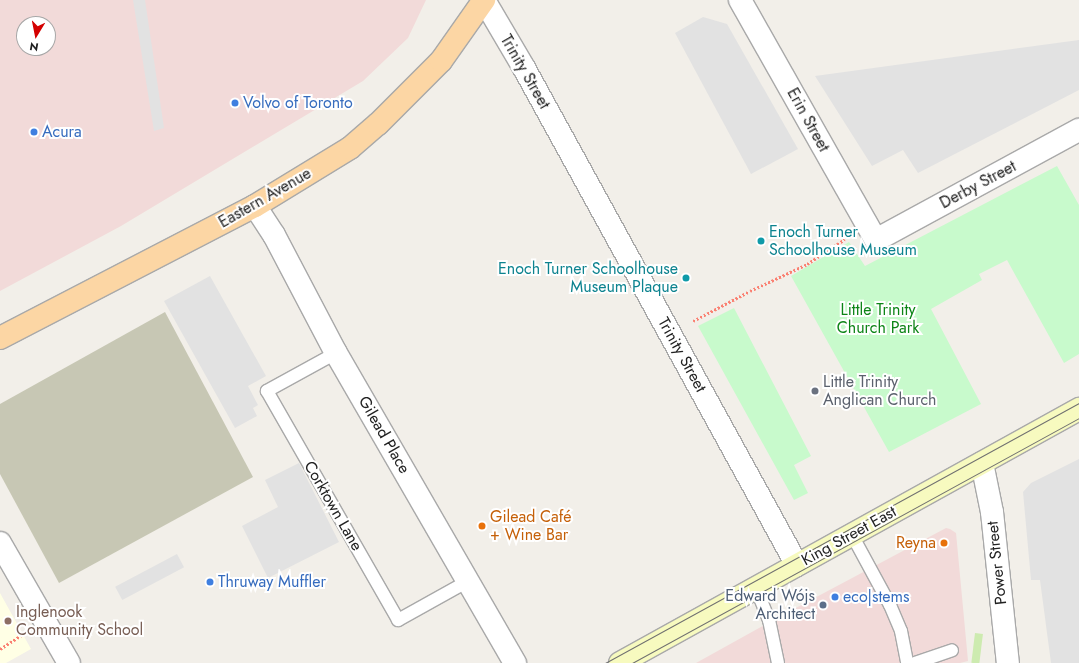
<!DOCTYPE html>
<meta charset="utf-8">
<style>
body{margin:0}
#map{position:relative;width:1079px;height:663px;overflow:hidden;background:#f2efe9;font-family:Jost,sans-serif}
div>[style]{position:absolute}
.commercial>*{inset:0;background:#f2dad9}
.education>*{inset:0;background:#ffffe5}
.construction>*{inset:0;background:#c7c7b4}
.grass>*{inset:0;background:#cdebb0;transform-origin:0 0}
.park>*{inset:0;background:#c8facc}
.parking>*{inset:0;background:#e2e2e2;transform-origin:0 0}
.path>*{height:2.5px;margin-top:-1.25px;transform-origin:0;background:repeating-linear-gradient(90deg,#fa8072 0 2px,transparent 0 4px)}
.roads{filter:drop-shadow(1px 0 #a9a9a9) drop-shadow(-1px 0 #a9a9a9) drop-shadow(0 1px #a9a9a9) drop-shadow(0 -1px #a9a9a9)}
.lane>*{height:12px;margin:-6px;padding:0 6px;transform-origin:6px;border-radius:6px;background:#fff}
.street>*{height:22px;margin:-11px;padding:0 11px;transform-origin:11px;border-radius:11px;background:#fff}
.secondary>*{height:22px;margin:-11px;padding:0 11px;transform-origin:11px;border-radius:11px;background:#f7fabf}
.primary>*{height:22px;margin:-11px;padding:0 11px;transform-origin:11px;border-radius:11px;background:#fcd6a4}
.tram>*{height:1px;margin:-0.5px;padding:0 0.5px;transform-origin:0.5px;border-radius:0.5px;background:#707070}
.dots>*{width:11px;height:11px;translate:-50% -50%;box-sizing:border-box;border:2px solid #fff;border-radius:50%}
span{translate:-50% -50%;white-space:nowrap;text-align:center;line-height:1.15;-webkit-text-stroke:4px #fff;paint-order:stroke}
.street-label{font-size:16px;color:#222}
.shop-label{font-size:16px;color:#366cbe}
.left{translate:0 -50%;text-align:left}
.culture-label{font-size:16px;color:#0d838f}
.right{translate:-100% -50%;text-align:right}
.park-label{font-size:16px;color:#0c8416}
.worship-label{font-size:16px;color:#5b616d}
.food-label{font-size:16px;color:#c56008}
.service-label{font-size:16px;color:#4e5e75}
.education-label{font-size:16px;color:#785e54}
.north{position:absolute;left:16px;top:16px;width:40px;height:40px;box-sizing:border-box;background:#fff;border:1px solid #a7a7a7;border-radius:50%;rotate:190deg;font-size:11px;font-weight:700;line-height:16px;text-align:center;color:#222}
.north::after{content:'';display:block;margin:auto;width:14px;height:18px;background:#d40000;clip-path:polygon(50% 0,100% 100%,50% 72%,0 100%)}
</style>
<div id="map">
<div class="commercial">
<div style="clip-path:polygon(evenodd,0 0,426px 0,408px 38px,363px 81px,121px 226px,0 291px,0 0,24px 24px,48px 24px,48px 48px,24px 48px,24px 24px)"></div>
<div style="clip-path:polygon(946px 528px,950px 529px,956px 533px,968px 661px,960px 663px,696px 663px,777px 618px)"></div>
</div>
<div class="education">
<div style="clip-path:polygon(0 593px,31px 649px,6px 663px,0 663px)"></div>
</div>
<div class="construction">
<div style="clip-path:polygon(165px 312px,253px 477px,59px 583px,0 474px,0 404px)"></div>
</div>
<div class="grass">
<div style="left:975px;top:633px;width:8px;height:30px;rotate:7deg"></div>
</div>
<div class="park">
<div style="clip-path:polygon(1057px 166px,1079px 205px,1079px 354px,1064px 363px,1007px 260px,979px 274px,982px 280px,931px 309px,981px 404px,889px 452px,791px 276px,849px 242px,865px 266px)"></div>
<div style="clip-path:polygon(734px 308px,811px 456px,794px 465px,808px 493px,794px 500px,698px 326px)"></div>
</div>
<div class="parking">
<div style="clip-path:polygon(133px 0,145px 0,164px 128px,154px 131px)"></div>
<div style="clip-path:polygon(703px 17px,727px 24px,798px 149px,751px 174px,675px 33px)"></div>
<div style="clip-path:polygon(1079px 40px,1079px 90px,918px 173px,903px 150px,872px 166px,815px 76px)"></div>
<div style="clip-path:polygon(210px 276px,266px 376px,248px 386px,258px 405px,253px 408px,257px 416px,235px 428px,164px 301px)"></div>
<div style="clip-path:polygon(1079px 459px,1079px 663px,1051px 663px,1040px 580px,1031px 580px,1023px 492px,1031px 483px)"></div>
<div style="clip-path:polygon(299px 463px,339px 542px,268px 578px,242px 526px,278px 507px,265px 480px)"></div>
<div style="left:177px;top:554px;width:15px;height:70px;rotate:62deg"></div>
</div>
<div class="path">
<div style="left:693px;top:321px;width:64px;rotate:-27.8deg"></div>
<div style="left:750px;top:291px;width:63px;rotate:-25.3deg"></div>
<div style="left:807px;top:264px;width:45px;rotate:-33.3deg"></div>
<div style="left:0;top:649px;width:27px;rotate:-33deg"></div>
</div>
<div class="roads">
<div class="lane">
<div style="left:336px;top:353px;width:79px;rotate:151.2deg"></div>
<div style="left:267px;top:391px;width:264px;rotate:60.2deg"></div>
<div style="left:398px;top:620px;width:80px;rotate:-29.1deg"></div>
<div style="left:852px;top:535px;width:80px;rotate:61.5deg"></div>
<div style="left:890px;top:605px;width:28px;rotate:67deg"></div>
<div style="left:901px;top:631px;width:33px;rotate:79deg"></div>
<div style="left:756px;top:588px;width:35px;rotate:68deg"></div>
<div style="left:769px;top:620px;width:44px;rotate:78.2deg"></div>
<div style="left:915px;top:663px;width:39px;rotate:-19deg"></div>
</div>
<div class="street">
<div style="left:484px;top:0;width:79px;rotate:59.5deg"></div>
<div style="left:524px;top:68px;width:567px;rotate:61.22deg"></div>
<div style="left:740px;top:0;width:276px;rotate:60.5deg"></div>
<div style="left:876px;top:240px;width:231px;rotate:-28.5deg"></div>
<div style="left:255px;top:206px;width:35px;rotate:57deg"></div>
<div style="left:274px;top:235px;width:133px;rotate:62.3deg"></div>
<div style="left:336px;top:353px;width:358px;rotate:60deg"></div>
<div style="left:982px;top:463px;width:50px;rotate:78.5deg"></div>
<div style="left:992px;top:512px;width:152px;rotate:84deg"></div>
<div style="left:0;top:543px;width:138px;rotate:60.1deg"></div>
</div>
<div class="secondary">
<div style="left:620px;top:663px;width:525px;rotate:-28.96deg"></div>
</div>
<div class="primary">
<div style="left:0;top:338px;width:287px;rotate:-27.4deg"></div>
<div style="left:255px;top:206px;width:111px;rotate:-31.4deg"></div>
<div style="left:350px;top:148px;width:37px;rotate:-41deg"></div>
<div style="left:378px;top:124px;width:89px;rotate:-45deg"></div>
<div style="left:441px;top:61px;width:75px;rotate:-54.8deg"></div>
</div>
</div>
<div class="tram">
<div style="left:605px;top:663px;width:541px;rotate:-28.75deg"></div>
<div style="left:632px;top:663px;width:510px;rotate:-28.73deg"></div>
</div>
<div class="dots">
<div style="left:235px;top:103px;background:#3f7fe0"></div>
<div style="left:34px;top:132px;background:#3f7fe0"></div>
<div style="left:761px;top:241px;background:#0f9aa8"></div>
<div style="left:686px;top:278px;background:#0f9aa8"></div>
<div style="left:815px;top:391px;background:#6b7280"></div>
<div style="left:482px;top:526px;background:#e8710a"></div>
<div style="left:944px;top:543px;background:#e8710a"></div>
<div style="left:210px;top:582px;background:#3f7fe0"></div>
<div style="left:835px;top:597px;background:#3f7fe0"></div>
<div style="left:823px;top:605px;background:#5c6f8a"></div>
<div style="left:8px;top:621px;background:#8d6e63"></div>
</div>
<div class="street-label">
<span style="left:525px;top:72px;rotate:60deg">Trinity Street</span>
<span style="left:808px;top:120px;rotate:61deg">Erin Street</span>
<span style="left:978px;top:185px;rotate:-28deg">Derby Street</span>
<span style="left:265px;top:198px;rotate:-30deg">Eastern Avenue</span>
<span style="left:682px;top:355px;rotate:61deg">Trinity Street</span>
<span style="left:384px;top:435px;rotate:60deg">Gilead Place</span>
<span style="left:333px;top:506px;rotate:60deg">Corktown Lane</span>
<span style="left:849px;top:536px;rotate:-29deg">King Street East</span>
<span style="left:997px;top:563px;rotate:-96deg">Power Street</span>
</div>
<div class="shop-label">
<span class="left" style="left:243px;top:103px">Volvo of Toronto</span>
<span class="left" style="left:42px;top:132px">Acura</span>
<span class="left" style="left:218px;top:582px">Thruway Muffler</span>
<span class="left" style="left:843px;top:597px">eco|stems</span>
</div>
<div class="culture-label">
<span class="left" style="left:769px;top:241px">Enoch Turner<br>Schoolhouse Museum</span>
<span class="right" style="left:678px;top:278px">Enoch Turner Schoolhouse<br>Museum Plaque</span>
</div>
<div class="park-label">
<span style="left:878px;top:319px">Little Trinity<br>Church Park</span>
</div>
<div class="worship-label">
<span class="left" style="left:823px;top:391px">Little Trinity<br>Anglican Church</span>
</div>
<div class="food-label">
<span class="left" style="left:490px;top:526px">Gilead Café<br>+ Wine Bar</span>
<span class="right" style="left:936px;top:543px">Reyna</span>
</div>
<div class="service-label">
<span class="right" style="left:815px;top:605px">Edward Wójs<br>Architect</span>
</div>
<div class="education-label">
<span class="left" style="left:16px;top:621px">Inglenook<br>Community School</span>
</div>
<div class="north">N</div>
</div>
